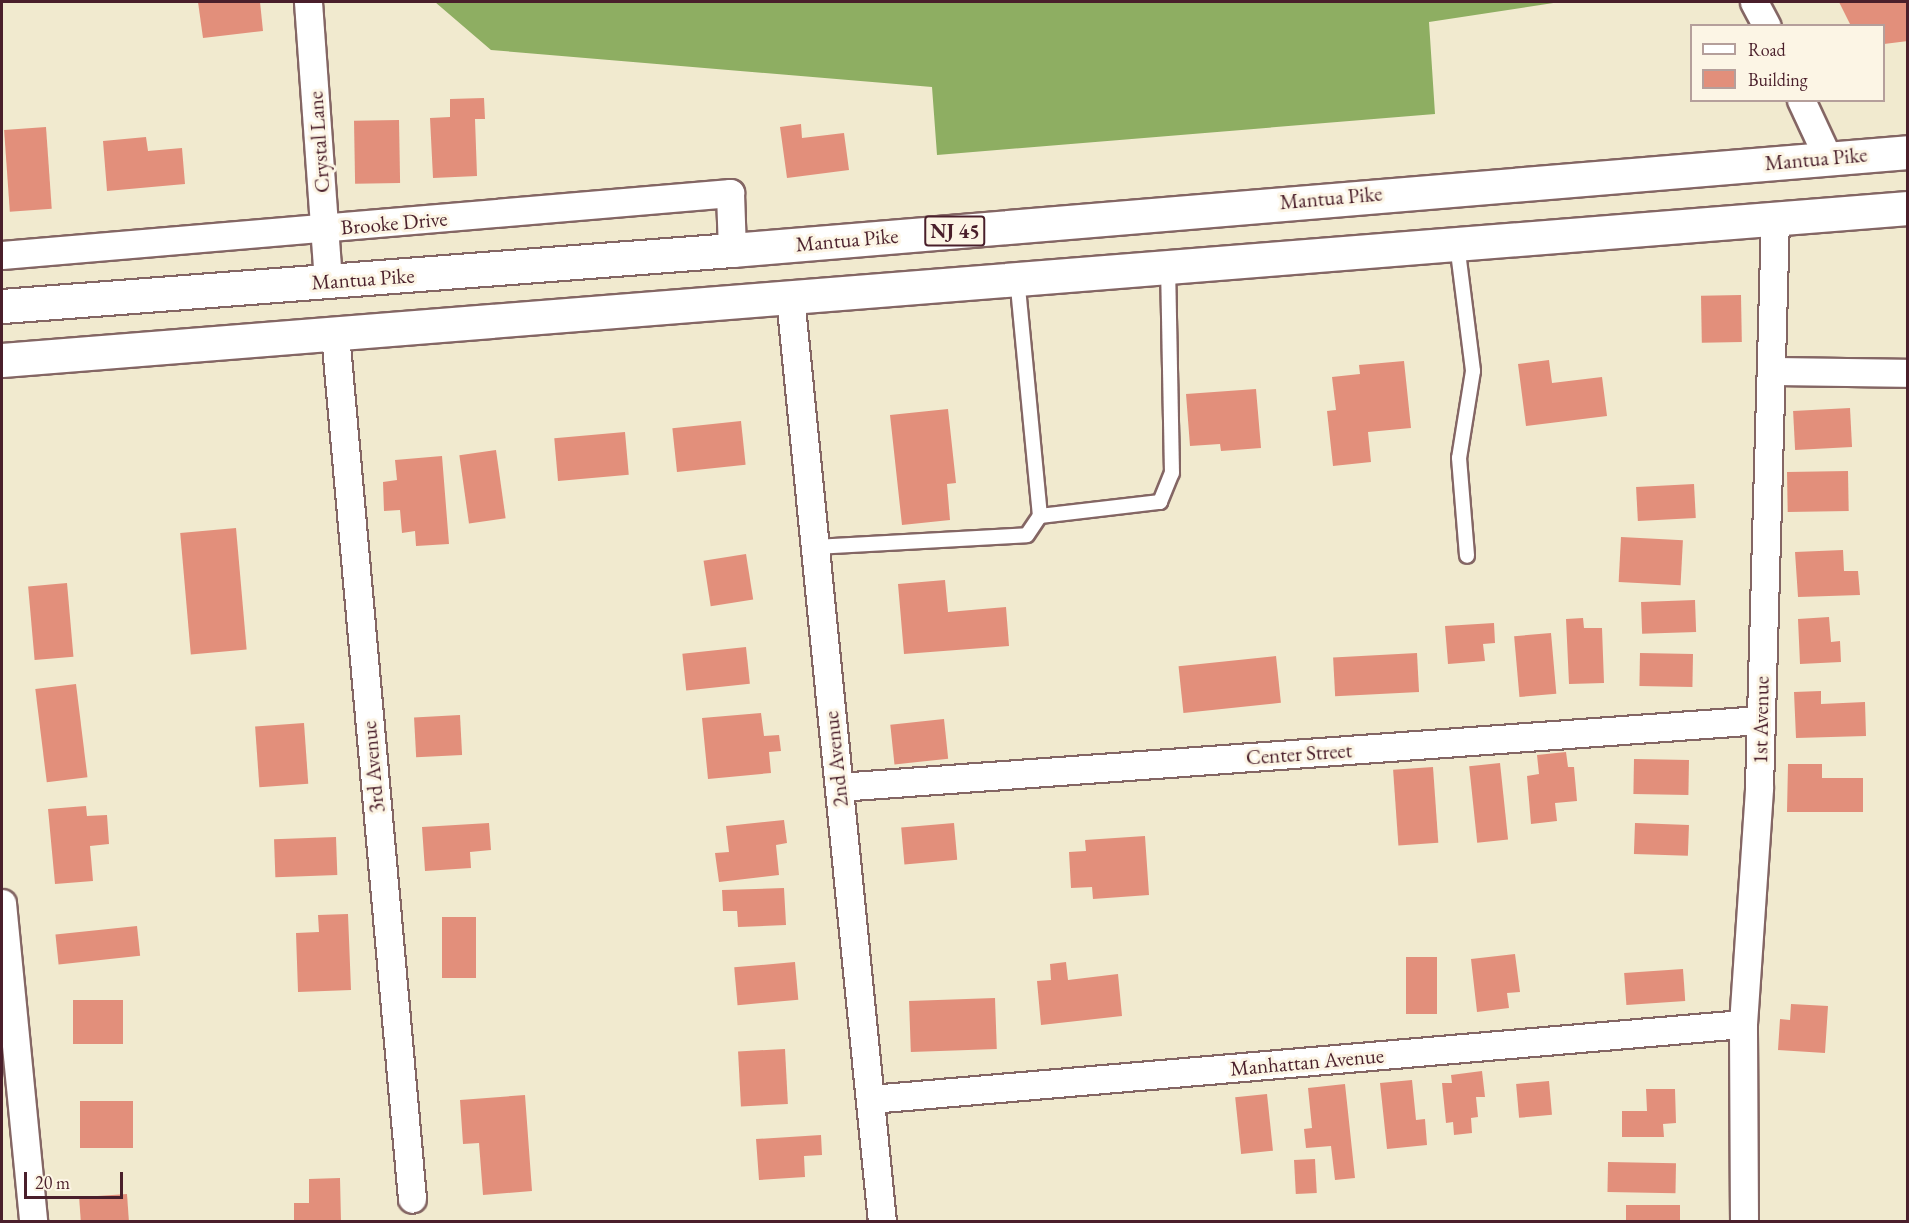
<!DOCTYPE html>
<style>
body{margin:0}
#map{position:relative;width:1909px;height:1223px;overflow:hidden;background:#f1eacf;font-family:"EB Garamond",serif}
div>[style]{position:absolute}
.forest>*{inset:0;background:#8eae62}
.building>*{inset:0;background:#e28f7b;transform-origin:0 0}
.roads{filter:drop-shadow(2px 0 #846664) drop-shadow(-2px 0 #846664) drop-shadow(0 2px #846664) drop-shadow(0 -2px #846664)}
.lane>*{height:14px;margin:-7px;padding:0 7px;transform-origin:7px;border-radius:7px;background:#fff}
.street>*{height:27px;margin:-13.5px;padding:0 13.5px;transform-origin:13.5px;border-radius:13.5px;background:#fff}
.primary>*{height:33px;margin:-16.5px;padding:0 16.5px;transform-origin:16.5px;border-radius:16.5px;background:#fff}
span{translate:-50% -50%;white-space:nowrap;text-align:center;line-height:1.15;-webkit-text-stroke:6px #fcf5e5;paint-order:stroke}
.shield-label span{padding:2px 4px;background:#fcf5e5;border:2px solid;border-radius:4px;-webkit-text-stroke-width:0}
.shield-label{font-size:20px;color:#4a1f2b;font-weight:700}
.street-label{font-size:21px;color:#4a1f2b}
.frame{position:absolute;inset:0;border:3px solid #4a1f2b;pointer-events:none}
.legend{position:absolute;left:1690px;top:24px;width:195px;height:78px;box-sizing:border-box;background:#fcf5e5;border:2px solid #b59f9b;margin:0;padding:8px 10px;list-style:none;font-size:18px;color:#4a1f2b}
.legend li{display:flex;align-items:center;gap:12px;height:30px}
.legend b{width:30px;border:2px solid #b59f9b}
.scale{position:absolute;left:24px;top:1172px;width:99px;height:27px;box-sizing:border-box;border:3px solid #4a1f2b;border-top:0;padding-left:8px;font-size:18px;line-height:21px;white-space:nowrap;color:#4a1f2b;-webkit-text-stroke:4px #fcf5e5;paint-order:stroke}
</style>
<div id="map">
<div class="forest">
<div style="clip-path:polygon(435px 2px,1560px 2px,1429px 22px,1435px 114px,937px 155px,932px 87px,491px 50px)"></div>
</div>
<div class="building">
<div style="clip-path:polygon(198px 2px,260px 2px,263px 31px,203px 38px)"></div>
<div style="clip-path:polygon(1839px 2px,1908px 2px,1908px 41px,1884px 44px,1884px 26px,1851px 26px)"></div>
<div style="clip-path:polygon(484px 98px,485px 119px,475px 119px,477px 176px,433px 178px,430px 118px,450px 117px,450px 99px)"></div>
<div style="left:399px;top:120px;width:63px;height:45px;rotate:89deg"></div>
<div style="clip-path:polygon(801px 124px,802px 138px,844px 133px,849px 170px,787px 178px,780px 127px)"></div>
<div style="left:46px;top:127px;width:82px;height:42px;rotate:86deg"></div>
<div style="clip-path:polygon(146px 137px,148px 151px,182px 148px,185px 184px,107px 191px,103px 141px)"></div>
<div style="left:1741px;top:295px;width:47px;height:40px;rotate:89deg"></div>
<div style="clip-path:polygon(1549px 360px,1552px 383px,1602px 377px,1607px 416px,1526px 426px,1518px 364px)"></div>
<div style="clip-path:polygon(1404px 361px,1411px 428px,1368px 432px,1371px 462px,1333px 466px,1327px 411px,1336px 410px,1332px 377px,1360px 374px,1359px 365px)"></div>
<div style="clip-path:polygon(1256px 389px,1261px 448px,1221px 451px,1220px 444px,1190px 446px,1186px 394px)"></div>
<div style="left:1850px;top:408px;width:39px;height:57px;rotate:87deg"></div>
<div style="clip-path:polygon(948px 409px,956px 483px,947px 484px,950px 520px,902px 525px,890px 415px)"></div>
<div style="left:741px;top:421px;width:44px;height:69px;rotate:84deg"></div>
<div style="left:625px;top:432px;width:43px;height:71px;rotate:85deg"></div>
<div style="left:496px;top:450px;width:69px;height:37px;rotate:82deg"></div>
<div style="clip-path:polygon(442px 456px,449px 544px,416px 546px,415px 531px,402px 533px,400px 510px,384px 511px,383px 482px,397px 480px,395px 460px)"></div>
<div style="left:1848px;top:471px;width:40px;height:61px;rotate:89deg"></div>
<div style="left:1694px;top:484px;width:34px;height:58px;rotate:87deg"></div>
<div style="left:236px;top:528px;width:122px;height:56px;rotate:85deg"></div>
<div style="left:1621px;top:537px;width:62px;height:45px;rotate:3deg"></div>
<div style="clip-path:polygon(1843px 550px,1844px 571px,1858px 571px,1860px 595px,1798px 597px,1795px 552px)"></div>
<div style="left:746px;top:554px;width:46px;height:43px;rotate:81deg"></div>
<div style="clip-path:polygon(945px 580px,948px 612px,1006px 607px,1009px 646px,904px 654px,898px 584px)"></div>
<div style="left:67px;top:583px;width:74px;height:39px;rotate:85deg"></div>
<div style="left:1695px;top:600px;width:32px;height:54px;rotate:88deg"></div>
<div style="clip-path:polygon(1829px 617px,1831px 642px,1840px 641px,1841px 662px,1800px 664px,1798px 619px)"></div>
<div style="clip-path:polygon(1583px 618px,1584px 628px,1602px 628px,1604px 683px,1569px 684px,1566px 619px)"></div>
<div style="clip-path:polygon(1494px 623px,1495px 643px,1483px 644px,1485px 661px,1448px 664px,1445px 626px)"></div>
<div style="left:1551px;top:633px;width:61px;height:37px;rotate:85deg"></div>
<div style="left:746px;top:647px;width:37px;height:64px;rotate:84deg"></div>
<div style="left:1417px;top:653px;width:39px;height:84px;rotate:87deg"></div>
<div style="left:1640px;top:653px;width:53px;height:33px;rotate:1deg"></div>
<div style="left:1276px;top:656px;width:47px;height:98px;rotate:84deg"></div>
<div style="left:76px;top:684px;width:94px;height:41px;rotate:83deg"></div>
<div style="clip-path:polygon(1821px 691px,1821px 704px,1865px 702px,1866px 736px,1796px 738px,1794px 692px)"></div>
<div style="clip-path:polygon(761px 713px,764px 736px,779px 735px,781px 751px,769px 752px,771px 773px,708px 779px,702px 718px)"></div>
<div style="left:460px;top:715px;width:40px;height:46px;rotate:87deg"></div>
<div style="left:944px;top:719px;width:40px;height:54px;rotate:84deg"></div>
<div style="left:304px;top:723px;width:61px;height:49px;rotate:86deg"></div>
<div style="clip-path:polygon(1566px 752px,1568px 767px,1574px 767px,1577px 801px,1555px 803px,1557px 821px,1531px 824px,1527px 776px,1539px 774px,1537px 755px)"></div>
<div style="left:1634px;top:759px;width:55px;height:35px;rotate:1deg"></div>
<div style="left:1500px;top:763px;width:77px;height:31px;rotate:84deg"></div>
<div style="clip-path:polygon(1788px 764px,1822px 764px,1822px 778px,1863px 778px,1863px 812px,1787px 812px)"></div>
<div style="left:1433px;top:767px;width:76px;height:40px;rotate:86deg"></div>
<div style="clip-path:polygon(86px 806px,87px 816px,107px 815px,109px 844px,90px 846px,93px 881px,55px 884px,48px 809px)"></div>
<div style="clip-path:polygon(784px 820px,787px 843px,776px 845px,779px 875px,719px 882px,715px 853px,729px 852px,726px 826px)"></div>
<div style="clip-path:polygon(489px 823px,491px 850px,470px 852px,471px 868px,425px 871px,422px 827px)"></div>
<div style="left:954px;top:823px;width:37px;height:53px;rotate:85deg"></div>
<div style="left:1635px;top:823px;width:54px;height:31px;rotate:2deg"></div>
<div style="clip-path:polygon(1145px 836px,1149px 895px,1093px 899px,1092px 887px,1071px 888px,1069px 852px,1086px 851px,1085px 840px)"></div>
<div style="left:336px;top:837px;width:38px;height:62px;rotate:88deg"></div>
<div style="clip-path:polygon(784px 888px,786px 925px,738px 927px,737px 911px,723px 911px,722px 890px)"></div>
<div style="clip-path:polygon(348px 914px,351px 990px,298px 992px,296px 933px,319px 932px,318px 915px)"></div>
<div style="left:442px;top:917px;width:34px;height:61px"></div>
<div style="left:137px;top:926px;width:30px;height:82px;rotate:84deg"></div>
<div style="clip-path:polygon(1515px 954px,1520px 992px,1507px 993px,1509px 1008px,1477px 1012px,1471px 959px)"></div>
<div style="left:1406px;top:957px;width:31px;height:57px"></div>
<div style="left:795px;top:962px;width:38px;height:61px;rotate:85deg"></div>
<div style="clip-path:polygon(1066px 962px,1068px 980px,1118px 974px,1122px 1016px,1041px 1025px,1037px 981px,1051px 980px,1050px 964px)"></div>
<div style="left:1683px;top:969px;width:32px;height:59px;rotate:86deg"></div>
<div style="left:995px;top:998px;width:51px;height:86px;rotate:88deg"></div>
<div style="left:123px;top:1000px;width:44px;height:50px;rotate:90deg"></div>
<div style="clip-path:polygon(1791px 1004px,1828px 1006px,1825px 1053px,1778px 1050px,1780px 1019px,1790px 1020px)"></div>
<div style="left:785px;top:1049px;width:55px;height:47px;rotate:87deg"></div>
<div style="clip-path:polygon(1482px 1071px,1485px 1097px,1476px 1097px,1478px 1117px,1471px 1118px,1472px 1133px,1454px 1135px,1453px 1122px,1446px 1123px,1442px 1083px,1452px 1083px,1451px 1075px)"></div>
<div style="clip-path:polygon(1412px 1080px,1416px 1120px,1425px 1119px,1427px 1145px,1387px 1149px,1380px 1083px)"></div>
<div style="left:1549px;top:1081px;width:34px;height:33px;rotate:85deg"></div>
<div style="clip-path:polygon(1345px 1084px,1355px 1178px,1335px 1180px,1331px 1146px,1306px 1148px,1304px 1129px,1312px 1128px,1308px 1088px)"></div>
<div style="clip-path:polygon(1646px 1089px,1675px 1089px,1676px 1123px,1663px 1124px,1664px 1137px,1622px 1137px,1622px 1111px,1647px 1111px)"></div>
<div style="left:1267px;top:1094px;width:57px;height:32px;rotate:84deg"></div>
<div style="clip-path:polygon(525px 1095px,532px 1191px,483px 1195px,479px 1143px,463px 1144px,460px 1100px)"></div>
<div style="left:80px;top:1101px;width:53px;height:47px"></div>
<div style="clip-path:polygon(821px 1135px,822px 1155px,804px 1156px,805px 1177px,759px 1180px,756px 1139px)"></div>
<div style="left:1315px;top:1159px;width:34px;height:21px;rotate:87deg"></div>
<div style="left:1608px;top:1162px;width:68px;height:30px;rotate:1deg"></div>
<div style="clip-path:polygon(340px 1178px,341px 1222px,294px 1222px,294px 1203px,309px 1203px,309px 1179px)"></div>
<div style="left:127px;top:1194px;width:28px;height:48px;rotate:86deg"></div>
<div style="left:1680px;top:1205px;width:17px;height:54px;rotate:90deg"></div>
</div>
<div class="roads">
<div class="lane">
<div style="left:1457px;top:244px;width:128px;rotate:82.8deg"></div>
<div style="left:1473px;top:371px;width:88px;rotate:99.1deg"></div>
<div style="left:1459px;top:458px;width:98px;rotate:85.3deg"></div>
<div style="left:1040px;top:516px;width:121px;rotate:-6.7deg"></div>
<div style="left:1160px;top:502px;width:31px;rotate:-68deg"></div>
<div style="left:1172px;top:473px;width:205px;rotate:-91.1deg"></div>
<div style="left:815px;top:547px;width:212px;rotate:-3.2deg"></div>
<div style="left:1027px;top:535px;width:23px;rotate:-56deg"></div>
<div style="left:1040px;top:516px;width:238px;rotate:-95.5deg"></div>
</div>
<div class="street">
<div style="left:308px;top:2px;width:281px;rotate:85.9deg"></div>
<div style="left:1754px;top:2px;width:27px;rotate:62deg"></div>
<div style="left:1801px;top:100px;width:64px;rotate:65deg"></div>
<div style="left:2px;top:255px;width:731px;rotate:-4.87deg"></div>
<div style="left:730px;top:193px;width:57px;rotate:88deg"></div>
<div style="left:790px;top:297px;width:930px;rotate:84.32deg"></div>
<div style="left:335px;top:334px;width:868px;rotate:84.91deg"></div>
<div style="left:1771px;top:371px;width:137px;rotate:0.8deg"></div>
<div style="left:839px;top:787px;width:923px;rotate:-4.16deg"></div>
<div style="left:2px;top:903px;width:321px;rotate:84.4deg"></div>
<div style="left:871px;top:1099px;width:875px;rotate:-4.92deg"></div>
<div style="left:1744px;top:1222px;width:198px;rotate:-90.3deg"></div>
<div style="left:1743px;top:1024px;width:238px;rotate:-86.1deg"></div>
<div style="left:1759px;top:787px;width:568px;rotate:-88.39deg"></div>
</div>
<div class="primary">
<div style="left:2px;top:306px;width:732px;rotate:-4.39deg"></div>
<div style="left:732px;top:250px;width:1180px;rotate:-4.76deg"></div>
<div style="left:2px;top:360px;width:1912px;rotate:-4.56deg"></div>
</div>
</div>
<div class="shield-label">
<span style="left:955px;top:231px">NJ 45</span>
</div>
<div class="street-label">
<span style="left:319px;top:142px;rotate:-94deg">Crystal Lane</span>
<span style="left:1816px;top:159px;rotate:-5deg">Mantua Pike</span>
<span style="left:1331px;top:198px;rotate:-5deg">Mantua Pike</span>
<span style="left:394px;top:223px;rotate:-5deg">Brooke Drive</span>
<span style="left:847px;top:240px;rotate:-5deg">Mantua Pike</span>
<span style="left:363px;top:279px;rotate:-4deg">Mantua Pike</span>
<span style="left:1761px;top:720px;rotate:-89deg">1st Avenue</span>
<span style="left:1299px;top:754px;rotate:-4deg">Center Street</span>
<span style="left:836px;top:759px;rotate:-96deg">2nd Avenue</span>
<span style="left:373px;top:767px;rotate:-95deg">3rd Avenue</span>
<span style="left:1307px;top:1062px;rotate:-5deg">Manhattan Avenue</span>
</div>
<div class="frame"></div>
<ul class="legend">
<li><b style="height:8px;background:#fff"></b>Road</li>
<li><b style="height:16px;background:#e28f7b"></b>Building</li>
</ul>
<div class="scale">20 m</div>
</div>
